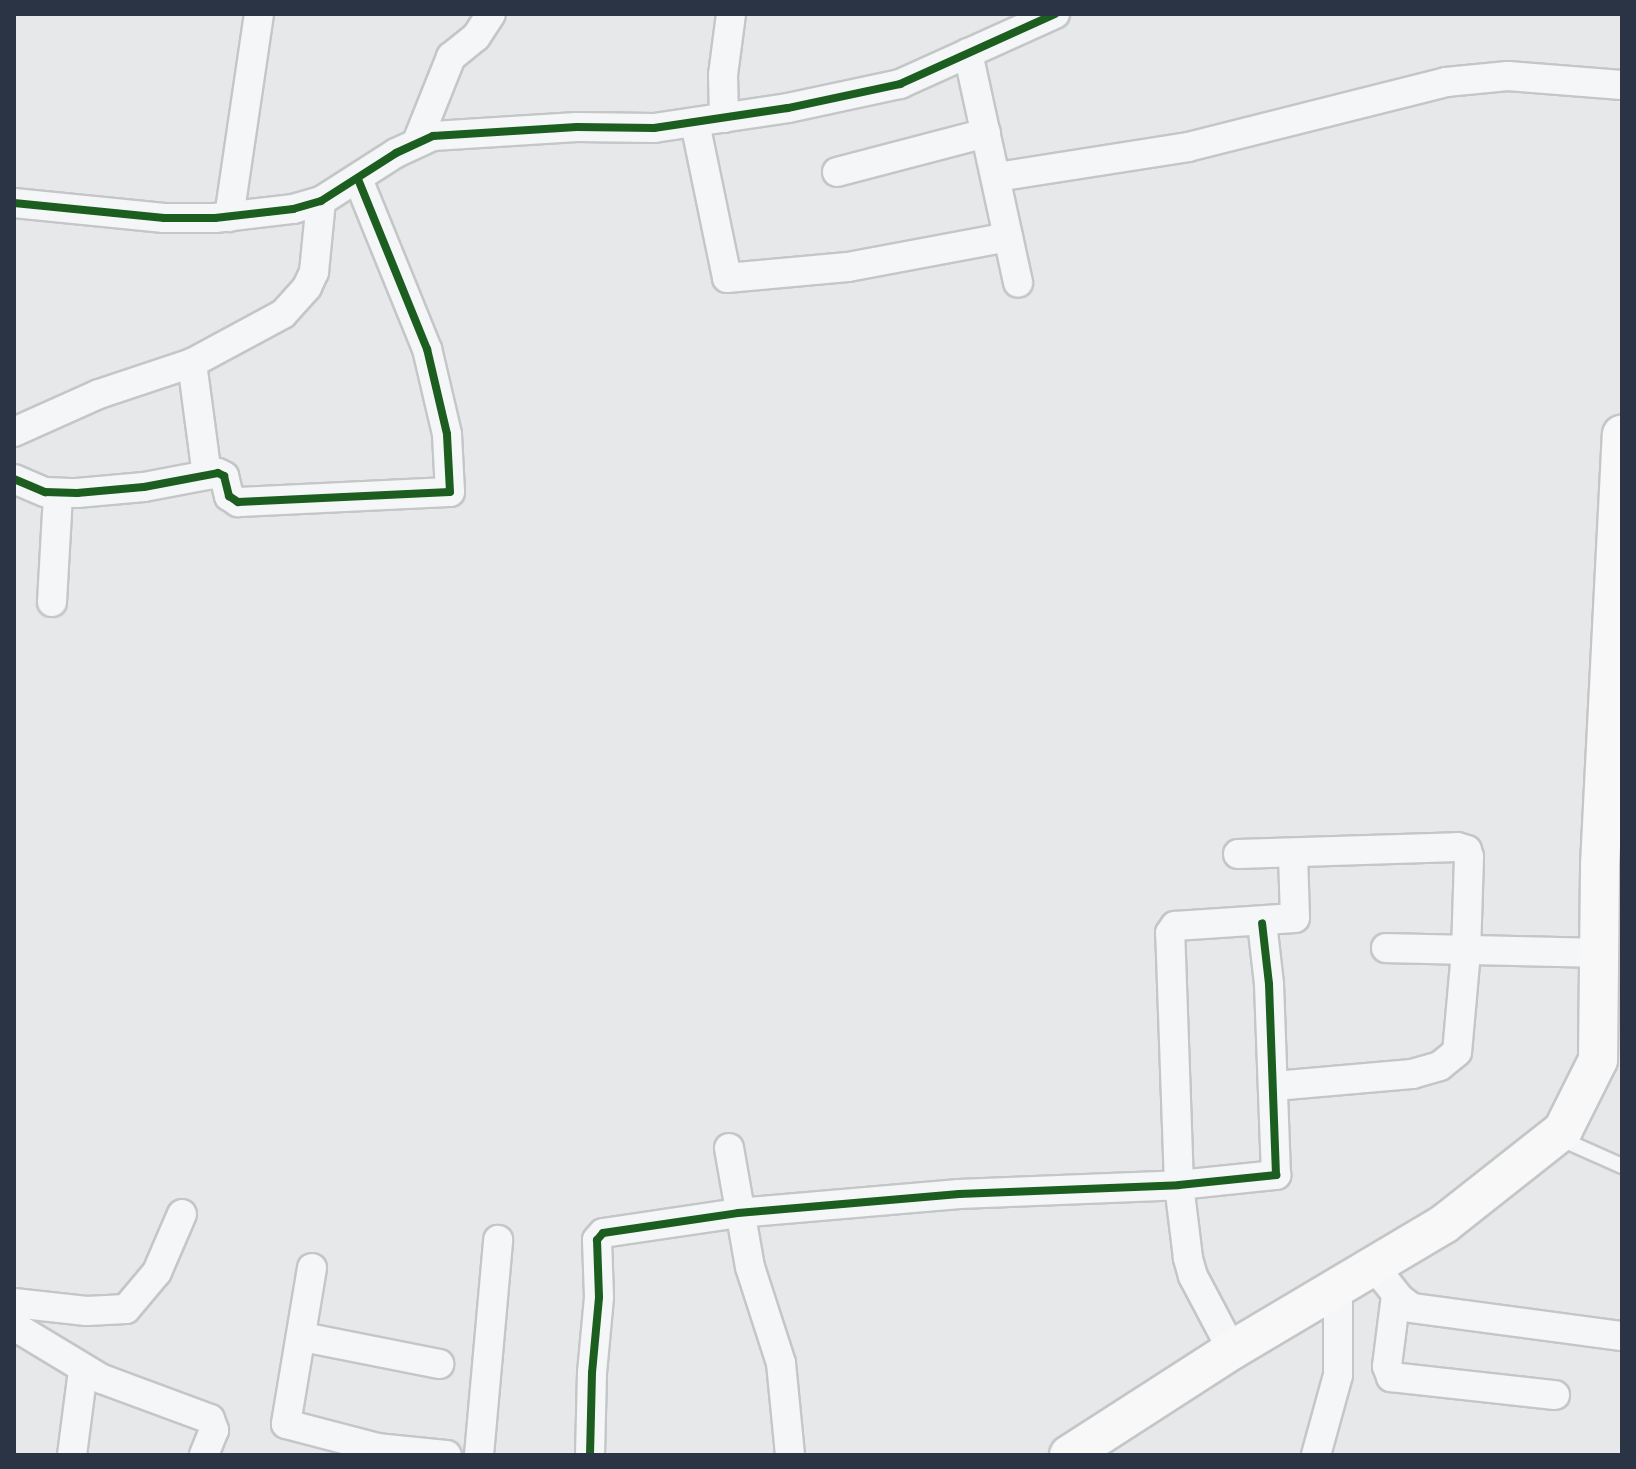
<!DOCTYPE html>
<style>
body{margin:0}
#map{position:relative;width:1636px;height:1469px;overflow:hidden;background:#e6e8ea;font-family:"Source Sans 3",sans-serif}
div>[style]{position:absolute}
.roads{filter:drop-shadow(2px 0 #c4c6c8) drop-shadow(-2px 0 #c4c6c8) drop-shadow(0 2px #c4c6c8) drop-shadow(0 -2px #c4c6c8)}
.lane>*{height:14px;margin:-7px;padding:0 7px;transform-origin:7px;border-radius:7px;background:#f5f6f7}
.street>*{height:28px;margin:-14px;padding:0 14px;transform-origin:14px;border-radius:14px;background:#f5f6f7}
.secondary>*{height:38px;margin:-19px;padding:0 19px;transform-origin:19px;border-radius:19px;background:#f8f8f8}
.cycleway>*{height:8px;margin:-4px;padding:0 4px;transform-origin:4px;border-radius:4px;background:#1b5e20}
span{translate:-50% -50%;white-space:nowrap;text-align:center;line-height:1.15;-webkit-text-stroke:6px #f4f6f9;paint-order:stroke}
.frame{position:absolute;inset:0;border:16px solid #2b3445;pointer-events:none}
</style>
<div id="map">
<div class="roads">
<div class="lane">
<div style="left:1559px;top:1138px;width:69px;rotate:24deg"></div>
</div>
<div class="street">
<div style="left:968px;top:53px;width:235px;rotate:77.7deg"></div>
<div style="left:724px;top:118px;width:43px;rotate:-91.3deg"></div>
<div style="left:723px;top:75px;width:62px;rotate:-82.5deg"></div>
<div style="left:695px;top:123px;width:158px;rotate:78.3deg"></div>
<div style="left:727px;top:278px;width:121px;rotate:-5.2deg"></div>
<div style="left:848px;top:267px;width:163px;rotate:-10.6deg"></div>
<div style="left:417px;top:142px;width:92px;rotate:-68.2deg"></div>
<div style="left:451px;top:57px;width:32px;rotate:-39deg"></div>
<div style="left:476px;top:37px;width:27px;rotate:-57deg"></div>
<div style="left:837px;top:172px;width:154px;rotate:-14.7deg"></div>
<div style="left:997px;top:177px;width:193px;rotate:-8.9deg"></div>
<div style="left:1188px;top:147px;width:266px;rotate:-14.1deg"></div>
<div style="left:1446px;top:82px;width:62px;rotate:-5.5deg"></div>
<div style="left:1508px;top:76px;width:114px;rotate:4.5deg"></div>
<div style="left:14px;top:203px;width:151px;rotate:5.7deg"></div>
<div style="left:164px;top:218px;width:51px"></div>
<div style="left:215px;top:218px;width:79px;rotate:-6.6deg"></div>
<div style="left:293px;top:209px;width:29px;rotate:-16deg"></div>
<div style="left:321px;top:201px;width:89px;rotate:-32.6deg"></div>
<div style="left:396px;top:153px;width:41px;rotate:-24.7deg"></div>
<div style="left:433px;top:136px;width:144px;rotate:-3.6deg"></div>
<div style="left:577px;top:127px;width:77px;rotate:0.7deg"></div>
<div style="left:654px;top:128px;width:135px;rotate:-8.5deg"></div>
<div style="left:788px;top:108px;width:115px;rotate:-12.1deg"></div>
<div style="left:900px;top:84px;width:170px;rotate:-24.3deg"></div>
<div style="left:229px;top:217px;width:205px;rotate:-81.6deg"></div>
<div style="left:192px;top:363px;width:113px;rotate:82.4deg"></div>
<div style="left:14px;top:432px;width:93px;rotate:-24.1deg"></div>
<div style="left:99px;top:394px;width:98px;rotate:-18.4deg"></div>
<div style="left:192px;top:363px;width:103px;rotate:-28.3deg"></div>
<div style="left:283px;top:314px;width:36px;rotate:-48deg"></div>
<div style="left:307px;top:287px;width:17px;rotate:-65deg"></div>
<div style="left:314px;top:272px;width:71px;rotate:-84.4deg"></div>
<div style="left:14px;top:479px;width:34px;rotate:23deg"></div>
<div style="left:45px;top:492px;width:32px;rotate:2deg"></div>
<div style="left:77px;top:493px;width:67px;rotate:-5.1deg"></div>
<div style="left:144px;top:487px;width:75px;rotate:-10.7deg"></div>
<div style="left:218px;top:473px;width:7px;rotate:27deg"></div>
<div style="left:224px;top:476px;width:21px;rotate:76deg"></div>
<div style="left:229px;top:496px;width:11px;rotate:34deg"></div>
<div style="left:238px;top:502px;width:212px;rotate:-2.7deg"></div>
<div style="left:450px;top:492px;width:58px;rotate:-93deg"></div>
<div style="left:447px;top:434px;width:87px;rotate:-103.2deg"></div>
<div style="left:427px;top:349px;width:183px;rotate:-112.1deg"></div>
<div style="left:52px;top:602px;width:109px;rotate:-86.8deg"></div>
<div style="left:1238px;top:854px;width:219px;rotate:-1.8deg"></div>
<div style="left:1457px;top:847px;width:10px;rotate:17deg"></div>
<div style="left:1467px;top:850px;width:7px;rotate:74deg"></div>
<div style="left:1469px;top:857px;width:95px;rotate:91.8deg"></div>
<div style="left:1466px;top:952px;width:100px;rotate:95.1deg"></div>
<div style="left:1457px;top:1052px;width:22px;rotate:141deg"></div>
<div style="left:1440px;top:1066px;width:29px;rotate:164deg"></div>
<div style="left:1412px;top:1074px;width:138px;rotate:175deg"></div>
<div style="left:1386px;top:948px;width:214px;rotate:1.3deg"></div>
<div style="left:729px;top:1148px;width:121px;rotate:80deg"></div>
<div style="left:750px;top:1267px;width:101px;rotate:72.1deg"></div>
<div style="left:781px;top:1363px;width:92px;rotate:84.4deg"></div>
<div style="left:1373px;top:1265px;width:43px;rotate:51.5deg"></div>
<div style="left:1400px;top:1299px;width:15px;rotate:37deg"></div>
<div style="left:1412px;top:1308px;width:212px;rotate:7.6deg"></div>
<div style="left:312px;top:1268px;width:158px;rotate:99.5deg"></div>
<div style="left:286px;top:1424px;width:95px;rotate:14.6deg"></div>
<div style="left:378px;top:1448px;width:69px;rotate:5.8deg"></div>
<div style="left:1396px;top:1295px;width:72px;rotate:97.2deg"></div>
<div style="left:1387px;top:1366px;width:12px;rotate:70deg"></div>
<div style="left:1391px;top:1377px;width:165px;rotate:6.3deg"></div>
<div style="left:14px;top:1303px;width:73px;rotate:6.3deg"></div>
<div style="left:87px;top:1311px;width:39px;rotate:-3deg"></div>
<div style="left:126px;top:1309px;width:48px;rotate:-50deg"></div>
<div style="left:157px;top:1272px;width:63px;rotate:-66.7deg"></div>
<div style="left:14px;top:1326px;width:103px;rotate:31.1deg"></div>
<div style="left:102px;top:1379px;width:115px;rotate:20.3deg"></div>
<div style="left:210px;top:1419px;width:12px;rotate:70deg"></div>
<div style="left:214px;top:1430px;width:27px;rotate:112deg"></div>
<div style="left:303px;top:1337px;width:139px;rotate:11.2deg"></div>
<div style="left:1232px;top:1350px;width:84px;rotate:-117.8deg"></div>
<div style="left:1193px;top:1276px;width:19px;rotate:-106deg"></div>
<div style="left:1188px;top:1258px;width:74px;rotate:-97deg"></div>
<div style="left:1179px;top:1185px;width:252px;rotate:-92deg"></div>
<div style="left:1170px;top:933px;width:9px;rotate:-54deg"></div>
<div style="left:1175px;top:926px;width:120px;rotate:-3.8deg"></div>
<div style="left:1295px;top:918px;width:63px;rotate:-91.8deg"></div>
<div style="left:72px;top:1455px;width:86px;rotate:-82.6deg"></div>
<div style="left:479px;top:1455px;width:216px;rotate:-84.9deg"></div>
<div style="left:590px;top:1455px;width:82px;rotate:-88.6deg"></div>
<div style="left:592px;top:1373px;width:76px;rotate:-84.7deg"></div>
<div style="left:599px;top:1297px;width:57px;rotate:-92deg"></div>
<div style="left:597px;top:1240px;width:9px;rotate:-49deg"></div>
<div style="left:603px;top:1233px;width:136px;rotate:-8.4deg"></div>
<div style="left:738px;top:1213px;width:222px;rotate:-4.9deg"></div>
<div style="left:959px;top:1194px;width:220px;rotate:-2.3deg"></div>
<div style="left:1179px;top:1185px;width:98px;rotate:-5.9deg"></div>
<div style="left:1276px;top:1175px;width:191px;rotate:-92.1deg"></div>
<div style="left:1269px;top:984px;width:61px;rotate:-96.5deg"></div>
<div style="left:1316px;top:1455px;width:83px;rotate:-74.6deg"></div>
<div style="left:1338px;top:1375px;width:89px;rotate:-90deg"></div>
</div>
<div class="secondary">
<div style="left:1069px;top:1455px;width:194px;rotate:-32.8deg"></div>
<div style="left:1232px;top:1350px;width:247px;rotate:-30.7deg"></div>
<div style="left:1444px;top:1224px;width:152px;rotate:-38.3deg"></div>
<div style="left:1563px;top:1130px;width:78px;rotate:-63.4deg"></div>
<div style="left:1598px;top:1060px;width:195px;rotate:-89.4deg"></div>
<div style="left:1600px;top:865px;width:431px;rotate:-87.1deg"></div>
</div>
</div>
<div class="cycleway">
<div style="left:14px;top:203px;width:151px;rotate:5.7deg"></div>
<div style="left:164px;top:218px;width:51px"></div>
<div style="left:215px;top:218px;width:79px;rotate:-6.6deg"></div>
<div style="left:293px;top:209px;width:29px;rotate:-16deg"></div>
<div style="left:321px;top:201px;width:89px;rotate:-32.6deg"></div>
<div style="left:396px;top:153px;width:41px;rotate:-24.7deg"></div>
<div style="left:433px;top:136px;width:144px;rotate:-3.6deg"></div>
<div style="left:577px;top:127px;width:77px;rotate:0.7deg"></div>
<div style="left:654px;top:128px;width:135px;rotate:-8.5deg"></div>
<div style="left:788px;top:108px;width:115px;rotate:-12.1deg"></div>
<div style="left:900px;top:84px;width:170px;rotate:-24.3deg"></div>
<div style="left:14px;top:479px;width:34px;rotate:23deg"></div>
<div style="left:45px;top:492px;width:32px;rotate:2deg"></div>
<div style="left:77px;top:493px;width:67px;rotate:-5.1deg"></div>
<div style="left:144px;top:487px;width:75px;rotate:-10.7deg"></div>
<div style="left:218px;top:473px;width:7px;rotate:27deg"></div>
<div style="left:224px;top:476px;width:21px;rotate:76deg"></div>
<div style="left:229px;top:496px;width:11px;rotate:34deg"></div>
<div style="left:238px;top:502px;width:212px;rotate:-2.7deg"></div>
<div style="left:450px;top:492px;width:58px;rotate:-93deg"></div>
<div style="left:447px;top:434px;width:87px;rotate:-103.2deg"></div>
<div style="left:427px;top:349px;width:183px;rotate:-112.1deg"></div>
<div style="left:590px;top:1455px;width:82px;rotate:-88.6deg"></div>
<div style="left:592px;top:1373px;width:76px;rotate:-84.7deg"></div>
<div style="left:599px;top:1297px;width:57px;rotate:-92deg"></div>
<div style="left:597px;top:1240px;width:9px;rotate:-49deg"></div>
<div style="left:603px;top:1233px;width:136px;rotate:-8.4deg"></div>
<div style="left:738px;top:1213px;width:222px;rotate:-4.9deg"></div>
<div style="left:959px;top:1194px;width:220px;rotate:-2.3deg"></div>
<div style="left:1179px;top:1185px;width:98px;rotate:-5.9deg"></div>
<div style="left:1276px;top:1175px;width:191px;rotate:-92.1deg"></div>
<div style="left:1269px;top:984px;width:61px;rotate:-96.5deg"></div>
</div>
<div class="frame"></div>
</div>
